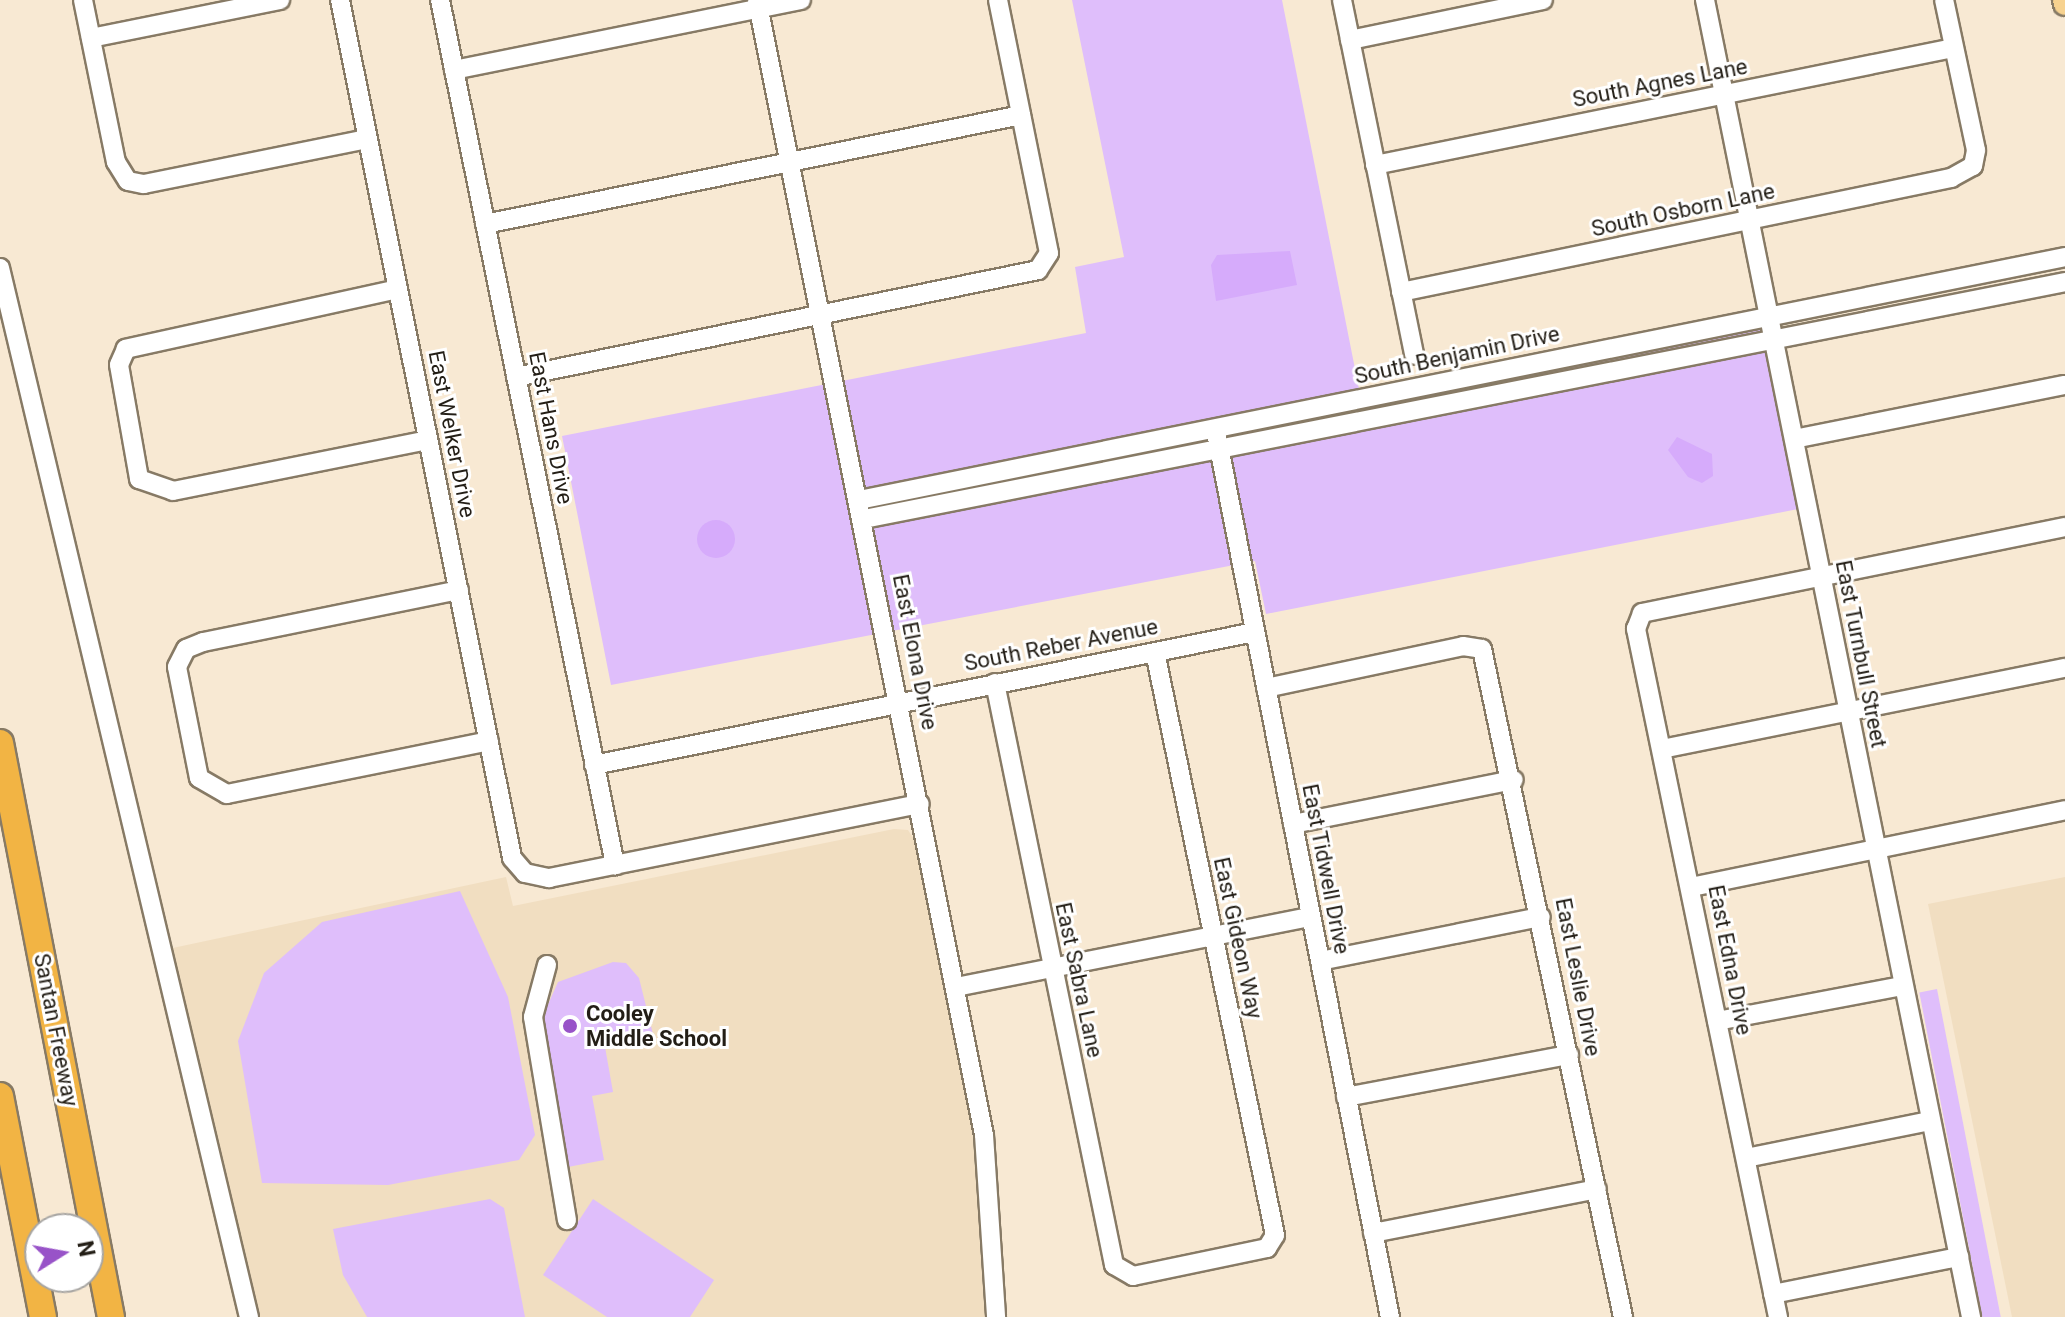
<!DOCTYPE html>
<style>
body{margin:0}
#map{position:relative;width:2065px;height:1317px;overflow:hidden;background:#f8e9d3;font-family:Roboto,sans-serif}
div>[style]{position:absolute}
.built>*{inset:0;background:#f1dec1}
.green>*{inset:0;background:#dfbefb;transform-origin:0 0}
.water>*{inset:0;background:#d6abfb}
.round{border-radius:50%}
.roads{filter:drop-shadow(2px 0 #877a65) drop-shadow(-2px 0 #877a65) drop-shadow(0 2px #877a65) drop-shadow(0 -2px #877a65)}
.minor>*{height:18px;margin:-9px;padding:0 9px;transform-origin:9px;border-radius:9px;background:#fff}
.major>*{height:22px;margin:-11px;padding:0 11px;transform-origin:11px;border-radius:11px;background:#f7d28f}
.highway>*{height:26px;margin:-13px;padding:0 13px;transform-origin:13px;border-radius:13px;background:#f2b444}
.dots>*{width:22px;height:22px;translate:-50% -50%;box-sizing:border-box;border:4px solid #fff;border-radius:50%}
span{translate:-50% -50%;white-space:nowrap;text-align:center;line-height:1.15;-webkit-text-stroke:6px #fff;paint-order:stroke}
.street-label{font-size:22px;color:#231e16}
.poi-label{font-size:22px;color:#231e16;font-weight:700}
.left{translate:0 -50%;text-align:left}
.north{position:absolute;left:24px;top:1213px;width:80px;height:80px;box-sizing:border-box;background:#fff;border:2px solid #a7a5a2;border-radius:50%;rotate:79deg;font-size:22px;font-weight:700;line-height:32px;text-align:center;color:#231e16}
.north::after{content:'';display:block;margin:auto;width:28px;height:36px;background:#9853c8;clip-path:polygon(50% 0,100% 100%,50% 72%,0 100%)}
</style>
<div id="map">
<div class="built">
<div style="clip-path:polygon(894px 829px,908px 830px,916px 842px,972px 1123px,985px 1317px,256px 1317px,168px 949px,506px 877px,513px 906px)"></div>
<div style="clip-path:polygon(2065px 877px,2065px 1317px,2012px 1317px,1928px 904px)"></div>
</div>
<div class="green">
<div style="clip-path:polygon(1072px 0,1282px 0,1359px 389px,1757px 308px,1798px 509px,1266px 614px,1255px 561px,611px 685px,562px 436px,1086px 333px,1075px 267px,1124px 257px)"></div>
<div style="clip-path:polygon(460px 891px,508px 997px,535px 1135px,519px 1160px,388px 1185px,262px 1183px,238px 1041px,264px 973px,322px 922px)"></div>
<div style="clip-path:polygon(613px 962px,626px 963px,639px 978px,654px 1038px,605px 1047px,613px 1092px,592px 1096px,604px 1160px,568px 1167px,542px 1018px,558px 982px)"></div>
<div style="left:1937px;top:989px;width:335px;height:18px;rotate:79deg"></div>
<div style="clip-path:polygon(490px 1199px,504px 1208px,525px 1317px,367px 1317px,343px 1275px,333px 1229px)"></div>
<div style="clip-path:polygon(593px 1199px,714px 1280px,690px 1317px,607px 1317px,543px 1275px)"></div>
</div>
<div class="water">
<div style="clip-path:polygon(1290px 251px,1297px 285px,1216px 301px,1211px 265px,1217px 255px)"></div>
<div style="clip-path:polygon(1677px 437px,1712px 454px,1713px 476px,1702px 483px,1688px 477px,1668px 450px)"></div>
<div class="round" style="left:697px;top:520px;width:38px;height:38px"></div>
</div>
<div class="roads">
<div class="minor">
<div style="left:83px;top:0;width:165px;rotate:78.5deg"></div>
<div style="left:116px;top:162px;width:22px;rotate:58deg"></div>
<div style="left:128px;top:181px;width:16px;rotate:11deg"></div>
<div style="left:144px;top:184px;width:228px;rotate:-11.4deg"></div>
<div style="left:340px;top:0;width:875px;rotate:78.66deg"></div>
<div style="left:512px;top:858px;width:20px;rotate:49deg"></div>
<div style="left:525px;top:873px;width:25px;rotate:12deg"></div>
<div style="left:549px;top:878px;width:378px;rotate:-11.3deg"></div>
<div style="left:440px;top:0;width:883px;rotate:78.56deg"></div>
<div style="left:757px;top:0;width:1157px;rotate:78.69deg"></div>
<div style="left:984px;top:1135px;width:182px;rotate:86.2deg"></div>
<div style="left:1342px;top:0;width:362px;rotate:78.5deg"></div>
<div style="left:1705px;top:0;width:1344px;rotate:78.58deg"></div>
<div style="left:91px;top:38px;width:193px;rotate:-11.4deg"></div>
<div style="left:1350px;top:40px;width:197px;rotate:-11.7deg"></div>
<div style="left:454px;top:70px;width:354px;rotate:-11.4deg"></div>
<div style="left:1375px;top:165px;width:590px;rotate:-11.44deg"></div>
<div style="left:485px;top:224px;width:547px;rotate:-11.49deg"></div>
<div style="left:0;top:268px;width:1078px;rotate:76.65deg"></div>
<div style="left:398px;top:289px;width:279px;rotate:167.6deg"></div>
<div style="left:126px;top:349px;width:17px;rotate:114deg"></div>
<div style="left:119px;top:365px;width:116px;rotate:80deg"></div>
<div style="left:139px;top:479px;width:36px;rotate:19deg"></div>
<div style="left:173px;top:491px;width:260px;rotate:-11.3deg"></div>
<div style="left:1401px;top:292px;width:562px;rotate:-11.71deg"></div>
<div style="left:1951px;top:178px;width:25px;rotate:-29deg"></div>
<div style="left:1973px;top:166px;width:16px;rotate:-79deg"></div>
<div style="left:1976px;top:150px;width:153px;rotate:-102deg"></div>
<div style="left:516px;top:377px;width:533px;rotate:-11.58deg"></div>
<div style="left:1038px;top:270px;width:20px;rotate:-57deg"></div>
<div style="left:1049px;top:253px;width:258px;rotate:-101.4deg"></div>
<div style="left:1217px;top:437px;width:897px;rotate:78.88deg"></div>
<div style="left:1794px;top:439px;width:276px;rotate:-11.3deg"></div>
<div style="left:859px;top:500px;width:1230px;rotate:-11.39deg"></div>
<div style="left:864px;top:519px;width:1224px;rotate:-11.16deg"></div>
<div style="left:459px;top:590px;width:261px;rotate:168.5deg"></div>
<div style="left:203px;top:642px;width:18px;rotate:158deg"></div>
<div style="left:186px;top:649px;width:20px;rotate:117deg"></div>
<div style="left:177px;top:667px;width:113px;rotate:78.8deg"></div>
<div style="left:199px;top:778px;width:32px;rotate:30deg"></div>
<div style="left:227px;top:794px;width:267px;rotate:-11.4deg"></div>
<div style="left:995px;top:683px;width:594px;rotate:78.44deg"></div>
<div style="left:1114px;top:1265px;width:22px;rotate:30deg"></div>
<div style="left:1133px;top:1276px;width:137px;rotate:-11.8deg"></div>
<div style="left:1267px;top:1248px;width:15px;rotate:-58deg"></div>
<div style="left:1275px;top:1235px;width:595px;rotate:-101.63deg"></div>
<div style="left:1266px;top:688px;width:201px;rotate:-12deg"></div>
<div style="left:1463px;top:646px;width:19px;rotate:9deg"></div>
<div style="left:1482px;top:649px;width:683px;rotate:78.08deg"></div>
<div style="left:1662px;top:749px;width:411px;rotate:-11.4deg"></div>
<div style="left:594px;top:765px;width:674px;rotate:-11.38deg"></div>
<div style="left:1293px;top:824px;width:225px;rotate:-11.3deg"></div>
<div style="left:1691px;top:887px;width:382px;rotate:-11.6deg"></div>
<div style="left:1320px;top:961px;width:225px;rotate:-11.3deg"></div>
<div style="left:547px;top:965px;width:54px;rotate:105.1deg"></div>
<div style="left:533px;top:1017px;width:206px;rotate:80.5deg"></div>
<div style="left:956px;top:987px;width:362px;rotate:-11.2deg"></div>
<div style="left:1717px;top:1021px;width:189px;rotate:-10.7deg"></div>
<div style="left:1346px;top:1097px;width:227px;rotate:-10.7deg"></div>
<div style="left:1746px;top:1158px;width:188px;rotate:-11.4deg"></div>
<div style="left:1373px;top:1233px;width:228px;rotate:-11.1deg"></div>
<div style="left:1773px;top:1294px;width:190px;rotate:-11.3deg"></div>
<div style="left:1778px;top:1317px;width:703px;rotate:-101.66deg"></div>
<div style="left:1636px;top:629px;width:17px;rotate:-69deg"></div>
<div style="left:1642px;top:613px;width:432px;rotate:-11.5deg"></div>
</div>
<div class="major">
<div style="left:2064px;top:0;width:4px;rotate:76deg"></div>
</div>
<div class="highway">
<div style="left:0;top:743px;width:585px;rotate:79.06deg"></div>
<div style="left:0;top:1096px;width:225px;rotate:79deg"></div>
</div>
</div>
<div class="dots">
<div style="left:570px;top:1026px;background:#9853c8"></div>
</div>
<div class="street-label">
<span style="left:1660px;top:83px;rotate:-11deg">South Agnes Lane</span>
<span style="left:1683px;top:210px;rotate:-12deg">South Osborn Lane</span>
<span style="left:1457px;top:355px;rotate:-12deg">South Benjamin Drive</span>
<span style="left:551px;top:428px;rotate:79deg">East Hans Drive</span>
<span style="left:452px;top:434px;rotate:79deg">East Welker Drive</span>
<span style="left:1061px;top:645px;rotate:-11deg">South Reber Avenue</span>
<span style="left:915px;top:652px;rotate:79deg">East Elona Drive</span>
<span style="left:1861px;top:654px;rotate:79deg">East Turnbull Street</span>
<span style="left:1326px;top:869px;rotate:79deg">East Tidwell Drive</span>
<span style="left:1238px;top:938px;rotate:78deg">East Gideon Way</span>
<span style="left:1730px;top:960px;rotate:79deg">East Edna Drive</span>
<span style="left:1578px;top:977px;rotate:79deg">East Leslie Drive</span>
<span style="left:1079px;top:980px;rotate:78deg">East Sabra Lane</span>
<span style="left:56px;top:1030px;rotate:79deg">Santan Freeway</span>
</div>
<div class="poi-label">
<span class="left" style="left:586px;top:1026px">Cooley<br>Middle School</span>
</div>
<div class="north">N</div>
</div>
